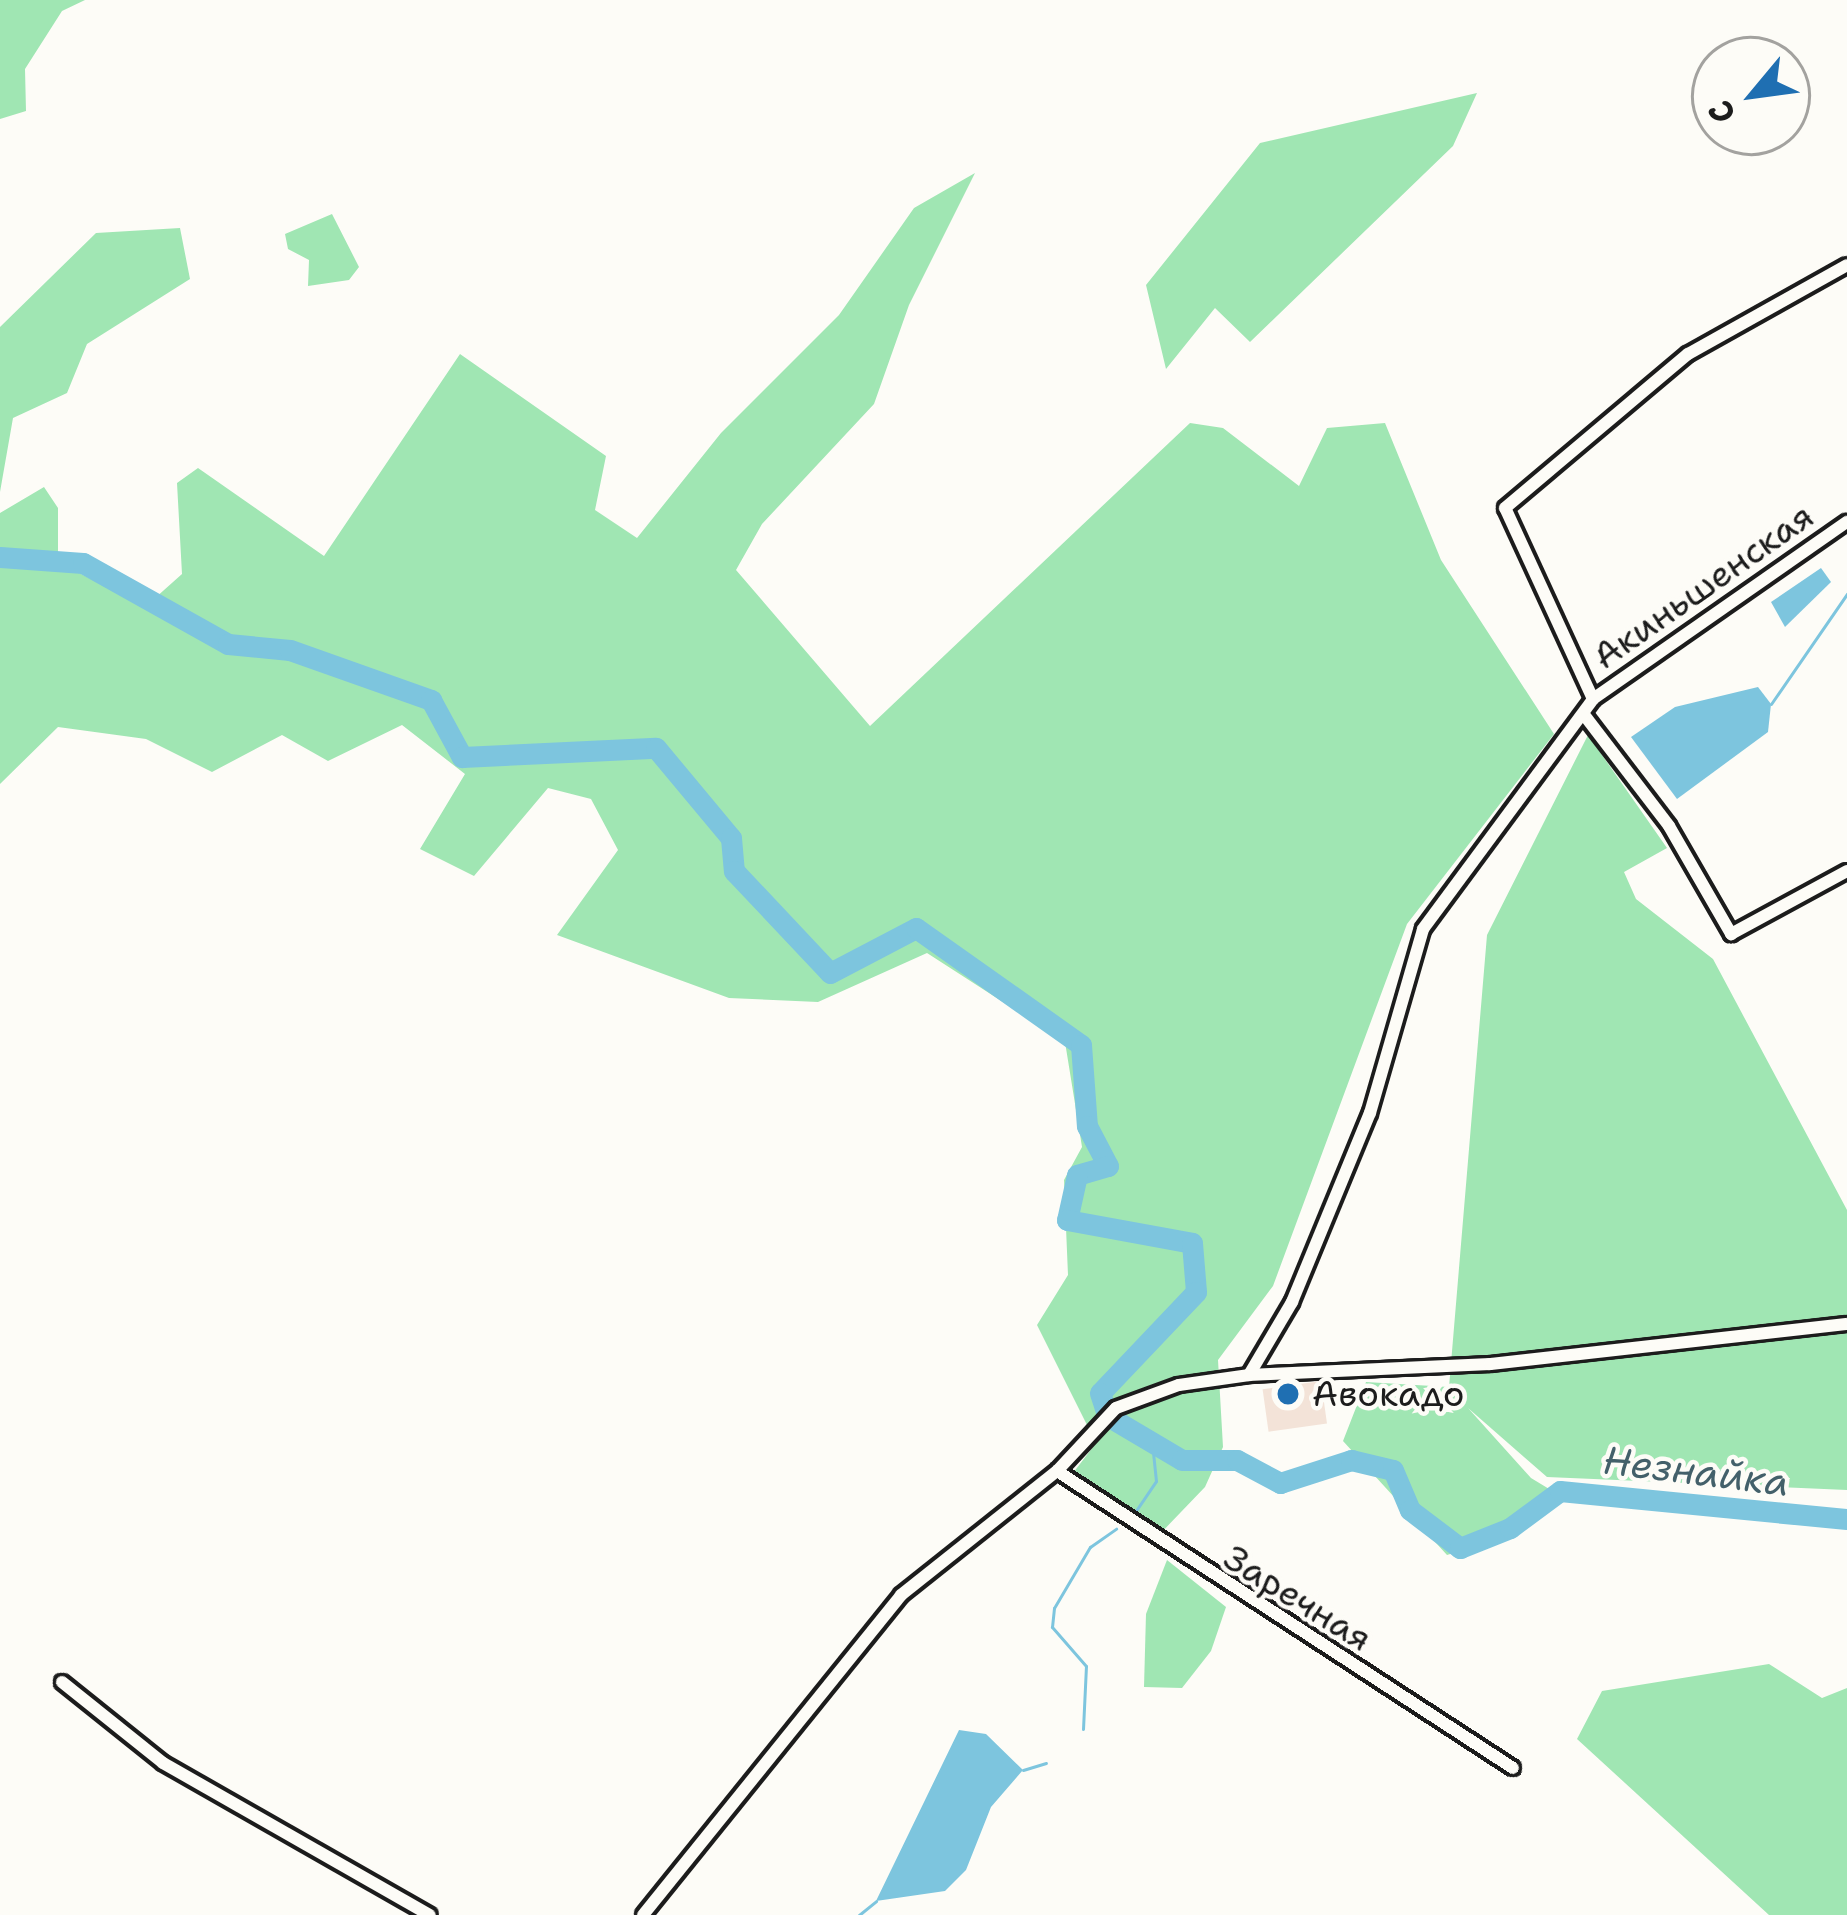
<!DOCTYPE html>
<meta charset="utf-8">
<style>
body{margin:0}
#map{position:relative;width:1847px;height:1915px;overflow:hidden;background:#fdfcf7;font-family:"Shantell Sans",sans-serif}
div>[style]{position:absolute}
.built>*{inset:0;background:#f3e3d8;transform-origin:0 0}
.green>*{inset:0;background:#a0e6b3}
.water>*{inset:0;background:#7dc5de}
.stream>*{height:3px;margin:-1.5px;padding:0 1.5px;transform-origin:1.5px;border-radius:1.5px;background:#7dc5de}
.river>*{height:21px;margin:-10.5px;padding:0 10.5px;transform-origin:10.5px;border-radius:10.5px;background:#7dc5de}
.roads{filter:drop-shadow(3px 0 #1c1c1c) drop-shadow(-3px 0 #1c1c1c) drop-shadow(0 3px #1c1c1c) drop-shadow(0 -3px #1c1c1c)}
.minor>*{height:12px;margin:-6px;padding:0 6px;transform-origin:6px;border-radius:6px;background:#fdfcf7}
.dots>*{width:33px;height:33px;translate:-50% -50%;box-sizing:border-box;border:6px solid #fdfcf7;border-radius:50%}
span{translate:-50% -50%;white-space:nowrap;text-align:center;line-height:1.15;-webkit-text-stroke:9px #fdfcf7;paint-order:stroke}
.street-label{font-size:36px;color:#1c1c1c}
.poi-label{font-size:36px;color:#1c1c1c}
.left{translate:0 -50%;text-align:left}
.water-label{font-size:39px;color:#43606a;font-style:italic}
.north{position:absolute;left:1691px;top:36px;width:120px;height:120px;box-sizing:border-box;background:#fdfcf7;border:3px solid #a3a29f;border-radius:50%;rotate:241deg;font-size:33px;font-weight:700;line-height:48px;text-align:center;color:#1c1c1c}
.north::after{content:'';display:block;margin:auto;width:42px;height:54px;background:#1f6fb2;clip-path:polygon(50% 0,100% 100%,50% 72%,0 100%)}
</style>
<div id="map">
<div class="built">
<div style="left:1321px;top:1381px;width:43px;height:59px;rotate:82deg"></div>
</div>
<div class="green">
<div style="clip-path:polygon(0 0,85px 0,62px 11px,25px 69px,26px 111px,0 119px)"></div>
<div style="clip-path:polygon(1477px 93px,1453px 146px,1250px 342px,1215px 308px,1166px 369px,1146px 285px,1260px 143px)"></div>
<div style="clip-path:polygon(975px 173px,909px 305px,874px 404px,762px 524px,736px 570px,870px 726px,1190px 423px,1223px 428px,1299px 486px,1327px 428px,1385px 423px,1441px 560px,1554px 734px,1407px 924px,1273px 1286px,1218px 1360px,1223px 1447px,1205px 1487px,1157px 1537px,1070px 1477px,1096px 1443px,1037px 1325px,1068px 1275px,1064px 1180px,1082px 1147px,1065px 1042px,927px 953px,818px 1002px,729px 998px,557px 935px,618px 850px,591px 799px,548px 788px,474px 876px,420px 849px,465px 774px,402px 725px,328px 761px,282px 735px,212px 772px,146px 739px,58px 727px,0 784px,0 513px,44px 487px,58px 508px,58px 562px,145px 607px,182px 574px,177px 483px,198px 468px,324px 556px,460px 354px,606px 456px,595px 510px,637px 538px,721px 433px,839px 315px,914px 208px)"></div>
<div style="clip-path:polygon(332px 214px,359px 267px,349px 280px,308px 286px,309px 260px,288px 249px,285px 234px)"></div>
<div style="clip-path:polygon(180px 228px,190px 279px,87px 344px,67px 393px,13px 418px,0 492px,0 327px,96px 233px)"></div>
<div style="clip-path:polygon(1588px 735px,1667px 848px,1624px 872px,1636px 899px,1713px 959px,1847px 1210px,1847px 1490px,1547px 1477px,1468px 1408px,1531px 1478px,1564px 1498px,1506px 1537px,1447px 1555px,1343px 1441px,1366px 1382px,1449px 1387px,1487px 935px)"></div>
<div style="clip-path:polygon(1167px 1560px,1226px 1607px,1211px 1651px,1182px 1688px,1144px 1687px,1146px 1614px)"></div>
<div style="clip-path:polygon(1769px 1664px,1822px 1698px,1847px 1688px,1847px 1915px,1769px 1915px,1577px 1739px,1602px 1691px)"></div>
</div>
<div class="water">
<div style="clip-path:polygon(1821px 568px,1831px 582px,1785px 627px,1771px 602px)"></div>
<div style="clip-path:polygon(1758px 687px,1771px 704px,1768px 732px,1677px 799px,1631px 737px,1675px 707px)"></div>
<div style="clip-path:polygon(959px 1730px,986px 1734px,1023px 1770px,991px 1807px,966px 1870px,945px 1891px,876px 1901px)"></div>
</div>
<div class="stream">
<div style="left:1771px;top:704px;width:134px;rotate:-55.4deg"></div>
<div style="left:1133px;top:1515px;width:41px;rotate:-55.9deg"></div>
<div style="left:1156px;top:1481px;width:39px;rotate:-96deg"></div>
<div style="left:1083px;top:1729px;width:63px;rotate:-87.3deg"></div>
<div style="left:1086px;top:1666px;width:52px;rotate:-131.1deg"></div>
<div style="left:1052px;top:1627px;width:19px;rotate:-84deg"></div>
<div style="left:1054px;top:1608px;width:71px;rotate:-59.5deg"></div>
<div style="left:1090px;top:1547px;width:32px;rotate:-35deg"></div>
<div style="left:1023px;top:1770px;width:24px;rotate:-17deg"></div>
<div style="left:859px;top:1915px;width:22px;rotate:-39deg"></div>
</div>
<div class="river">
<div style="left:0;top:557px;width:83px;rotate:4.1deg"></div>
<div style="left:83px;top:563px;width:166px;rotate:29.2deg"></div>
<div style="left:228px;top:644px;width:62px;rotate:5.5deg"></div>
<div style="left:290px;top:650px;width:150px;rotate:19.5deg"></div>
<div style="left:431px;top:700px;width:65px;rotate:61.5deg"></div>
<div style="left:462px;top:757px;width:194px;rotate:-2.7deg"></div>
<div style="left:656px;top:748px;width:117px;rotate:50.2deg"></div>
<div style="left:731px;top:838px;width:33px;rotate:85deg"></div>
<div style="left:734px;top:871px;width:140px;rotate:46.7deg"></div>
<div style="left:830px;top:973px;width:97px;rotate:-27.6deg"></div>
<div style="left:916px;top:928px;width:202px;rotate:35.3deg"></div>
<div style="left:1081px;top:1045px;width:81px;rotate:85.8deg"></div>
<div style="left:1087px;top:1126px;width:45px;rotate:62.3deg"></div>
<div style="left:1108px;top:1166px;width:32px;rotate:164deg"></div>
<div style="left:1077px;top:1175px;width:46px;rotate:102.5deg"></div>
<div style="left:1067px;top:1220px;width:127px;rotate:10.4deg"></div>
<div style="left:1192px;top:1243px;width:49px;rotate:85.3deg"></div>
<div style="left:1196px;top:1292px;width:139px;rotate:133.5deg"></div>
<div style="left:1100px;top:1393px;width:19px;rotate:72deg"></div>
<div style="left:1111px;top:1418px;width:82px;rotate:30.6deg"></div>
<div style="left:1182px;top:1460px;width:55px"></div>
<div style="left:1237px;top:1460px;width:49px;rotate:28.1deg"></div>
<div style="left:1280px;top:1483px;width:75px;rotate:-17.9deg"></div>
<div style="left:1351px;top:1460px;width:43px;rotate:13.4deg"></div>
<div style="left:1393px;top:1470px;width:43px;rotate:67deg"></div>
<div style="left:1410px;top:1510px;width:63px;rotate:37.2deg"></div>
<div style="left:1460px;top:1548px;width:54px;rotate:-21.8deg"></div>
<div style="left:1510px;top:1528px;width:62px;rotate:-36.5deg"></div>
<div style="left:1560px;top:1491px;width:288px;rotate:5.6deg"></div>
</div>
<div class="roads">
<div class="minor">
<div style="left:1593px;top:699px;width:310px;rotate:-34.9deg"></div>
<div style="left:1585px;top:716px;width:138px;rotate:52.6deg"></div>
<div style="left:1669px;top:826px;width:125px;rotate:60.1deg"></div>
<div style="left:1731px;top:934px;width:132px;rotate:-28.5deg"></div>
<div style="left:1249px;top:1375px;width:241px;rotate:-2.6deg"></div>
<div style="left:1490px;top:1364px;width:359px;rotate:-6.4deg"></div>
<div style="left:1057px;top:1471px;width:544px;rotate:33.08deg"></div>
<div style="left:62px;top:1682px;width:129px;rotate:38.7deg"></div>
<div style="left:163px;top:1763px;width:307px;rotate:29.7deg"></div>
<div style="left:643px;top:1915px;width:411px;rotate:-51.1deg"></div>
<div style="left:901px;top:1595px;width:199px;rotate:-38.5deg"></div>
<div style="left:1057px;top:1471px;width:86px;rotate:-46.9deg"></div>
<div style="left:1116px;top:1408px;width:67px;rotate:-20.1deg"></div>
<div style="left:1179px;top:1385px;width:71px;rotate:-8.1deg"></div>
<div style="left:1249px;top:1375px;width:85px;rotate:-59.5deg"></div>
<div style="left:1292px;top:1302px;width:204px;rotate:-67.6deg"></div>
<div style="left:1370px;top:1113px;width:191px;rotate:-73.9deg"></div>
<div style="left:1423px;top:929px;width:286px;rotate:-53.5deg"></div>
<div style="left:1593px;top:699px;width:210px;rotate:-114.7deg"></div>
<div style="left:1505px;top:508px;width:239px;rotate:-40.1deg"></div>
<div style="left:1688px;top:354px;width:182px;rotate:-29.2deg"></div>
</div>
</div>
<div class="dots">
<div style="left:1288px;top:1394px;background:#1f6fb2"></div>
</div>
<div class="street-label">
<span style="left:1703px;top:586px;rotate:-35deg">Акиньшенская</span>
<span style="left:1298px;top:1598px;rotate:32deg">Заречная</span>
</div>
<div class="poi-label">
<span class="left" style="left:1312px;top:1394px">Авокадо</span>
</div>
<div class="water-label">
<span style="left:1696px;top:1471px;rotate:7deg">Незнайка</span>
</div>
<div class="north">С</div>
</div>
